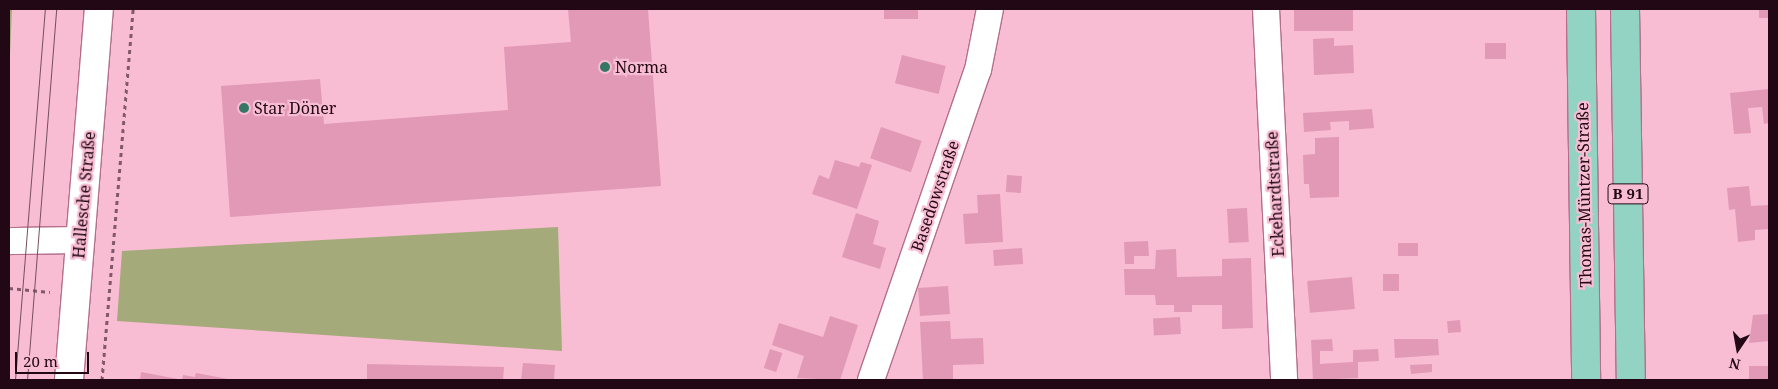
<!DOCTYPE html>
<meta charset="utf-8">
<style>
body{margin:0}
#map{position:relative;width:1778px;height:389px;overflow:hidden;background:#f8bcd3;font-family:"Noto Serif",serif}
div>[style]{position:absolute}
.green>*{inset:0;background:#a4aa79}
.building>*{inset:0;background:#e199b6;transform-origin:0 0}
.path>*{height:3px;margin-top:-1.5px;transform-origin:0;background:repeating-linear-gradient(90deg,#82596a 0 4px,transparent 0 8px)}
.roads{filter:drop-shadow(1px 0 #b46f8b) drop-shadow(-1px 0 #b46f8b) drop-shadow(0 1px #b46f8b) drop-shadow(0 -1px #b46f8b)}
.street>*{height:26px;margin:-13px;padding:0 13px;transform-origin:13px;border-radius:13px;background:#fff}
.secondary>*{height:28px;margin:-14px;padding:0 14px;transform-origin:14px;border-radius:14px;background:#fff}
.primary>*{height:28px;margin:-14px;padding:0 14px;transform-origin:14px;border-radius:14px;background:#92d3c3}
.tram>*{height:1px;margin:-0.5px;padding:0 0.5px;transform-origin:0.5px;border-radius:0.5px;background:#764f5f}
.dots>*{width:14px;height:14px;translate:-50% -50%;box-sizing:border-box;border:2px solid #f8bcd3;border-radius:50%}
span{translate:-50% -50%;white-space:nowrap;text-align:center;line-height:1.15;-webkit-text-stroke:4.5px #f8bcd3;paint-order:stroke}
.shield-label span{padding:1px 4px;background:#f8bcd3;border:1px solid;border-radius:4px;-webkit-text-stroke-width:0}
.shield-label{font-size:15px;color:#220814;font-weight:700}
.poi-label{font-size:16px;color:#220814}
.left{translate:0 -50%;text-align:left}
.street-label{font-size:16px;color:#220814}
.frame{position:absolute;inset:0;border:10px solid #220814;pointer-events:none}
.north{position:absolute;left:1713px;top:324px;width:50px;height:50px;-webkit-text-stroke:4px #f8bcd3;paint-order:stroke;rotate:192deg;font-size:14px;font-weight:700;line-height:20px;text-align:center;color:#220814}
.north::after{content:'';display:block;margin:auto;width:18px;height:22px;background:#220814;clip-path:polygon(50% 0,100% 100%,50% 72%,0 100%)}
.scale{position:absolute;left:15px;top:352px;width:74px;height:22px;box-sizing:border-box;border:2px solid #220814;border-top:0;padding-left:6px;font-size:15px;line-height:18px;white-space:nowrap;color:#220814;-webkit-text-stroke:4px #f8bcd3;paint-order:stroke}
</style>
<div id="map">
<div class="green">
<div style="clip-path:polygon(9px 9px,12px 9px,9px 78px)"></div>
<div style="clip-path:polygon(558px 227px,562px 351px,117px 321px,122px 251px)"></div>
</div>
<div class="building">
<div style="clip-path:polygon(568px 9px,648px 9px,661px 186px,230px 217px,221px 86px,320px 79px,324px 124px,508px 110px,504px 47px,571px 42px)"></div>
<div style="left:884px;top:9px;width:34px;height:10px"></div>
<div style="left:1294px;top:9px;width:59px;height:22px"></div>
<div style="left:1759px;top:9px;width:10px;height:9px"></div>
<div style="clip-path:polygon(1334px 38px,1334px 46px,1353px 45px,1354px 73px,1314px 75px,1313px 39px)"></div>
<div style="left:1485px;top:43px;width:21px;height:16px"></div>
<div style="left:902px;top:55px;width:45px;height:29px;rotate:14deg"></div>
<div style="clip-path:polygon(1769px 89px,1769px 123px,1764px 124px,1762px 107px,1748px 108px,1751px 133px,1734px 134px,1730px 93px)"></div>
<div style="clip-path:polygon(1372px 109px,1374px 128px,1349px 130px,1349px 121px,1330px 122px,1331px 130px,1304px 132px,1303px 113px)"></div>
<div style="left:881px;top:127px;width:43px;height:33px;rotate:19deg"></div>
<div style="clip-path:polygon(1339px 137px,1339px 197px,1310px 198px,1309px 184px,1304px 184px,1303px 155px,1315px 154px,1315px 138px)"></div>
<div style="clip-path:polygon(835px 160px,859px 167px,861px 162px,872px 165px,857px 209px,812px 194px,819px 175px,829px 179px)"></div>
<div style="left:1007px;top:175px;width:15px;height:17px;rotate:4deg"></div>
<div style="clip-path:polygon(1749px 186px,1751px 206px,1769px 205px,1769px 229px,1755px 230px,1755px 240px,1738px 242px,1735px 209px,1729px 210px,1727px 188px)"></div>
<div style="clip-path:polygon(1000px 194px,1003px 242px,965px 244px,963px 214px,978px 213px,977px 195px)"></div>
<div style="left:1247px;top:208px;width:34px;height:20px;rotate:87deg"></div>
<div style="clip-path:polygon(856px 213px,879px 221px,873px 244px,886px 248px,880px 269px,842px 257px)"></div>
<div style="clip-path:polygon(1148px 241px,1149px 256px,1134px 256px,1134px 264px,1125px 264px,1124px 242px)"></div>
<div style="left:1398px;top:243px;width:20px;height:13px"></div>
<div style="left:1022px;top:248px;width:16px;height:29px;rotate:86deg"></div>
<div style="clip-path:polygon(1176px 249px,1177px 277px,1222px 276px,1222px 259px,1251px 258px,1253px 328px,1222px 329px,1222px 305px,1192px 305px,1192px 312px,1174px 312px,1174px 305px,1156px 305px,1155px 295px,1125px 295px,1124px 269px,1155px 269px,1156px 250px)"></div>
<div style="left:1383px;top:274px;width:16px;height:17px"></div>
<div style="left:1352px;top:277px;width:32px;height:45px;rotate:85deg"></div>
<div style="left:948px;top:286px;width:28px;height:30px;rotate:86deg"></div>
<div style="clip-path:polygon(1769px 314px,1769px 341px,1749px 343px,1753px 315px)"></div>
<div style="clip-path:polygon(830px 316px,858px 325px,840px 380px,797px 378px,804px 356px,772px 345px,779px 323px,823px 337px)"></div>
<div style="left:1180px;top:317px;width:17px;height:27px;rotate:87deg"></div>
<div style="left:1460px;top:320px;width:12px;height:13px;rotate:85deg"></div>
<div style="clip-path:polygon(950px 321px,951px 339px,983px 338px,984px 364px,953px 365px,953px 380px,923px 380px,920px 322px)"></div>
<div style="clip-path:polygon(1332px 339px,1333px 351px,1320px 351px,1320px 364px,1353px 362px,1353px 350px,1378px 349px,1379px 361px,1358px 362px,1358px 378px,1313px 380px,1311px 340px)"></div>
<div style="clip-path:polygon(1394px 339px,1438px 339px,1439px 355px,1395px 358px)"></div>
<div style="left:770px;top:349px;width:13px;height:20px;rotate:18deg"></div>
<div style="clip-path:polygon(523px 363px,555px 365px,554px 380px,521px 380px)"></div>
<div style="clip-path:polygon(367px 364px,504px 367px,503px 380px,367px 380px)"></div>
<div style="clip-path:polygon(1432px 364px,1432px 372px,1411px 374px,1410px 365px)"></div>
<div style="left:1769px;top:366px;width:14px;height:20px;rotate:90deg"></div>
<div style="clip-path:polygon(141px 372px,178px 379px,178px 380px,140px 380px)"></div>
<div style="clip-path:polygon(196px 373px,228px 379px,228px 380px,182px 380px,183px 375px,195px 377px)"></div>
</div>
<div class="path">
<div style="left:9px;top:288px;width:41px;rotate:5.6deg"></div>
<div style="left:102px;top:380px;width:372px;rotate:-85.2deg"></div>
</div>
<div class="roads">
<div class="street">
<div style="left:1266px;top:9px;width:371px;rotate:87.2deg"></div>
<div style="left:9px;top:241px;width:72px;rotate:-0.8deg"></div>
<div style="left:871px;top:380px;width:328px;rotate:-71deg"></div>
<div style="left:978px;top:70px;width:62px;rotate:-78.9deg"></div>
</div>
<div class="secondary">
<div style="left:69px;top:380px;width:372px;rotate:-85.4deg"></div>
</div>
<div class="primary">
<div style="left:1581px;top:9px;width:371px;rotate:89.2deg"></div>
<div style="left:1625px;top:9px;width:371px;rotate:89.1deg"></div>
</div>
</div>
<div class="tram">
<div style="left:15px;top:380px;width:372px;rotate:-85.4deg"></div>
<div style="left:27px;top:380px;width:372px;rotate:-85.5deg"></div>
</div>
<div class="dots">
<div style="left:605px;top:67px;background:#357665"></div>
<div style="left:244px;top:108px;background:#357665"></div>
</div>
<div class="shield-label">
<span style="left:1628px;top:194px">B 91</span>
</div>
<div class="poi-label">
<span class="left" style="left:615px;top:67px">Norma</span>
<span class="left" style="left:254px;top:108px">Star Döner</span>
</div>
<div class="street-label">
<span style="left:1275px;top:194px;rotate:-93deg">Eckehardtstraße</span>
<span style="left:84px;top:195px;rotate:-85deg">Hallesche Straße</span>
<span style="left:1584px;top:195px;rotate:-91deg">Thomas-Müntzer-Straße</span>
<span style="left:935px;top:196px;rotate:-71deg">Basedowstraße</span>
</div>
<div class="frame"></div>
<div class="north">N</div>
<div class="scale">20 m</div>
</div>
